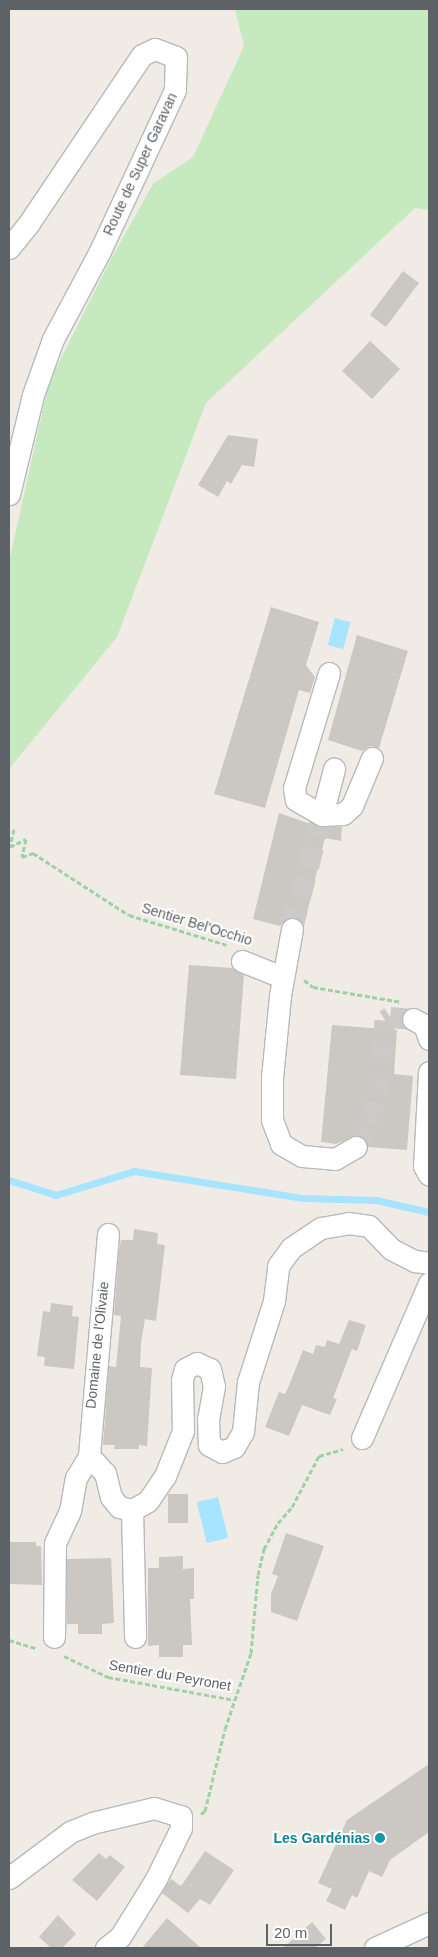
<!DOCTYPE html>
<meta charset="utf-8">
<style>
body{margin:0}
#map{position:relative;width:438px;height:1957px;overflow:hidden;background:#f0ece5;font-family:Arial,sans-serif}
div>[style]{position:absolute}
.green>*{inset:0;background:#c6e9c0}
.water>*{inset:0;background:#a6e4ff;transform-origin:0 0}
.stream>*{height:7px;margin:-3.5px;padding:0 3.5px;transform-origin:3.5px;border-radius:3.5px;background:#a6e4ff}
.building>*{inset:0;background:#cbc7c2;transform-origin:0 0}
.minor-tunnel>*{height:21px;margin-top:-10.5px;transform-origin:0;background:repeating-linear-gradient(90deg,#cbcac6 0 21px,transparent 0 32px)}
.path>*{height:3px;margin-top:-1.5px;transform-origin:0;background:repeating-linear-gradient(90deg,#9cd2a5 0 5px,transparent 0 7.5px)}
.roads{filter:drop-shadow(1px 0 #b6b9bd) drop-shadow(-1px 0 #b6b9bd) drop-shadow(0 1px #b6b9bd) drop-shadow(0 -1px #b6b9bd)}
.minor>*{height:21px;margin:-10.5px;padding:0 10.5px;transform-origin:10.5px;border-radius:10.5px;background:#fff}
.dots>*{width:14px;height:14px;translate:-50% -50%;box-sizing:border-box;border:2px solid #fff;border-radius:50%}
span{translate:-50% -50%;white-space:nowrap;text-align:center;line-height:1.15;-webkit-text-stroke:4px #fff;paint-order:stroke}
.street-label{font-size:14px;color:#5d6267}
.culture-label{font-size:14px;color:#0d838f;font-weight:700}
.right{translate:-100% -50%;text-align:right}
.frame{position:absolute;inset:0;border:10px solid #5d6267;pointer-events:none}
.scale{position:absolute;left:266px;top:1924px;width:66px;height:22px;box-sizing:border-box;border:2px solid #5d6267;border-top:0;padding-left:6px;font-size:15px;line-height:18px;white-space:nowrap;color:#5d6267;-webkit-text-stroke:4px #fff;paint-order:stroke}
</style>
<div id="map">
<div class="green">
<div style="clip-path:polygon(235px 9px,429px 9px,429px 210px,415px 208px,206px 403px,117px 637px,9px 769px,9px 562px,49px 382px,110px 261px,153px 184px,193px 157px,244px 46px)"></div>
</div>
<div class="water">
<div style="left:335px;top:618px;width:16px;height:28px;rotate:15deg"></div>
<div style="left:218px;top:1497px;width:42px;height:22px;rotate:76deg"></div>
</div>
<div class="stream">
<div style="left:9px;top:1180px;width:49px;rotate:17.7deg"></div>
<div style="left:56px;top:1195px;width:82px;rotate:-17.1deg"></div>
<div style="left:134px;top:1171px;width:170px;rotate:9.1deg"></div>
<div style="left:302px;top:1198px;width:74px;rotate:1.5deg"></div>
<div style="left:376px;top:1200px;width:54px;rotate:12.8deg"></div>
</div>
<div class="building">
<div style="left:403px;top:271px;width:20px;height:55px;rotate:37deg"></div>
<div style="left:370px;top:341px;width:41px;height:41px;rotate:43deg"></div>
<div style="clip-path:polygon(228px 435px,258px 439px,254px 467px,242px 465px,231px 484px,227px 481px,218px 497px,198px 485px)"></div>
<div style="clip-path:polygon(271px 607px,319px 622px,306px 665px,315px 677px,310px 693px,299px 690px,265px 808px,214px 794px)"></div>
<div style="clip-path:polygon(357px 635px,408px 651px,379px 748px,370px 746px,362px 751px,328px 740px)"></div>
<div style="clip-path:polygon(279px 813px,319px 827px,342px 827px,341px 841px,325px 838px,304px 925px,294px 917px,287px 917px,280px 926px,253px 919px)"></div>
<div style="clip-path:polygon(189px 965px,232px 968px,244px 975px,236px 1079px,180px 1075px)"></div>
<div style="clip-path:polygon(332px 1025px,397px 1030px,394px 1074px,413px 1076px,407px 1150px,368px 1147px,367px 1140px,357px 1135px,336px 1144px,321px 1142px)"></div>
<div style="clip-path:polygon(134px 1229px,158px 1233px,157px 1244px,165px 1245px,156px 1321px,145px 1319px,141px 1343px,140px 1367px,152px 1368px,147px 1446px,139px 1445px,139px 1449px,114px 1449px,115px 1445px,103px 1445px,109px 1366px,116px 1367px,121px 1316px,114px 1315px,119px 1250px,121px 1240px,133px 1240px)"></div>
<div style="clip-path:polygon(51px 1303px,73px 1306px,72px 1316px,79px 1317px,74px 1369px,44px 1366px,45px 1357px,37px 1356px,43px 1311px,50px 1312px)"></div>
<div style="clip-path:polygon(349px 1320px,366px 1325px,357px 1351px,352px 1349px,333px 1398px,337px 1399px,330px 1415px,302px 1405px,289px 1436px,265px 1427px,279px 1392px,285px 1394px,288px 1388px,303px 1350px,313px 1354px,316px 1345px,325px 1347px,327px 1340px,339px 1344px)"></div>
<div style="left:168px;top:1494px;width:20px;height:29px"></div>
<div style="clip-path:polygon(286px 1533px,324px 1546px,297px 1621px,271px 1612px,271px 1594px,278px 1576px,272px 1574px)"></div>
<div style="clip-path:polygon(9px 1542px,36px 1542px,36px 1546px,41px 1546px,42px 1585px,9px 1584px)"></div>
<div style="clip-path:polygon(183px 1556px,183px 1569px,194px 1568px,194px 1599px,190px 1599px,192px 1645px,183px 1645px,183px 1657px,159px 1657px,159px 1645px,148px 1646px,148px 1568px,159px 1568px,159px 1557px)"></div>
<div style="clip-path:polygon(111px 1558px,114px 1623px,102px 1624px,102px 1634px,78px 1634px,78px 1624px,67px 1624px,67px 1559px)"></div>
<div style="clip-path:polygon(429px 1764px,429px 1832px,390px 1860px,382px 1877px,369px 1871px,357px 1898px,352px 1895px,345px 1910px,326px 1901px,332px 1889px,318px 1883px,347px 1820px)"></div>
<div style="clip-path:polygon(205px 1851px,234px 1870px,210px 1905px,200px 1899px,188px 1913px,162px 1893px,171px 1879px,181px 1886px)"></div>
<div style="clip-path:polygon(99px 1853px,106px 1859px,110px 1855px,125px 1867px,97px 1901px,72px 1880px)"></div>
<div style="clip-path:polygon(58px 1915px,76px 1934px,62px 1948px,51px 1948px,39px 1937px)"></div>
<div style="clip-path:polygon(167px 1918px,201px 1948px,142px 1948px)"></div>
<div style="clip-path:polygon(312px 1922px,326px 1939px,315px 1948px,283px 1948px)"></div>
</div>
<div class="minor-tunnel">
<div style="left:292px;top:929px;width:118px;rotate:-75.3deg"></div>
<div style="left:356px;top:1147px;width:29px;rotate:-61deg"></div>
<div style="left:370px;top:1122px;width:29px;rotate:-74deg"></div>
<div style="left:378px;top:1094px;width:74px;rotate:-84.6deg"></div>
<div style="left:385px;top:1020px;width:6px;rotate:-31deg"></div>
<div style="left:390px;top:1017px;width:23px;rotate:5deg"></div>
</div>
<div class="path">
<div style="left:14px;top:829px;width:18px;rotate:103deg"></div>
<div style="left:10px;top:847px;width:18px;rotate:-27deg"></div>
<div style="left:26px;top:839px;width:18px;rotate:103deg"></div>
<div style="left:22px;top:857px;width:12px;rotate:-20deg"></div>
<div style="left:33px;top:853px;width:114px;rotate:32.9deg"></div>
<div style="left:129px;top:915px;width:102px;rotate:17deg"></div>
<div style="left:304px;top:980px;width:11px;rotate:38deg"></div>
<div style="left:313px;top:987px;width:90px;rotate:9.6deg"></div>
<div style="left:9px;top:1640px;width:28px;rotate:17deg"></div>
<div style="left:64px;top:1656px;width:49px;rotate:25.5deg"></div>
<div style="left:108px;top:1677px;width:128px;rotate:10.3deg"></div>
<div style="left:201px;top:1814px;width:5px;rotate:-37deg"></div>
<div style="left:205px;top:1811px;width:84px;rotate:-76.3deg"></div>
<div style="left:225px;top:1729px;width:80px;rotate:-71.1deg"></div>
<div style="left:251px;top:1653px;width:78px;rotate:-84.9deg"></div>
<div style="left:258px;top:1575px;width:27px;rotate:-77deg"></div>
<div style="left:264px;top:1549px;width:30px;rotate:-62deg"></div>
<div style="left:278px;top:1523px;width:21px;rotate:-49deg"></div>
<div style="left:292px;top:1507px;width:58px;rotate:-62.1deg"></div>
<div style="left:319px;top:1456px;width:25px;rotate:-16deg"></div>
</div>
<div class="roads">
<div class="minor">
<div style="left:9px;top:248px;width:32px;rotate:-51deg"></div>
<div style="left:29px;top:223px;width:202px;rotate:-56.1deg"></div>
<div style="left:142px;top:55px;width:14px;rotate:-25deg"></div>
<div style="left:155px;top:49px;width:22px;rotate:21deg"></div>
<div style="left:176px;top:57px;width:33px;rotate:92deg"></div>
<div style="left:175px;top:90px;width:178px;rotate:115deg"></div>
<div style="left:100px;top:251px;width:100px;rotate:118.1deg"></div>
<div style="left:53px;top:339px;width:59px;rotate:109.7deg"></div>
<div style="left:33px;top:395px;width:102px;rotate:103.6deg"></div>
<div style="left:329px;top:673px;width:120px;rotate:106.9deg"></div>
<div style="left:294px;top:788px;width:12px;rotate:81deg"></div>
<div style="left:296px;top:800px;width:30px;rotate:30deg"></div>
<div style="left:322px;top:815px;width:21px;rotate:-3deg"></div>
<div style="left:343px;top:814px;width:12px;rotate:-42deg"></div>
<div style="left:352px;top:806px;width:52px;rotate:-67.4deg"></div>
<div style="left:322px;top:815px;width:48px;rotate:-75.4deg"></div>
<div style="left:292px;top:929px;width:68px;rotate:100.2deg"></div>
<div style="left:280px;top:996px;width:81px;rotate:95.6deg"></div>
<div style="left:272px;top:1077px;width:43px;rotate:90deg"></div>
<div style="left:272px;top:1120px;width:26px;rotate:69deg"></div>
<div style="left:281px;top:1144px;width:24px;rotate:30deg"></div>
<div style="left:302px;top:1156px;width:33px;rotate:5deg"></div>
<div style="left:335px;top:1159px;width:24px;rotate:-30deg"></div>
<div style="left:242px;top:961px;width:43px;rotate:21.8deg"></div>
<div style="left:413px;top:1019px;width:13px;rotate:29deg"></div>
<div style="left:424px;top:1025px;width:15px;rotate:70deg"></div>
<div style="left:429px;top:1072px;width:94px;rotate:93deg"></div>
<div style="left:424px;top:1166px;width:10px;rotate:61deg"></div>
<div style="left:108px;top:1234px;width:223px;rotate:94.9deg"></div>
<div style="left:89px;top:1456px;width:23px;rotate:47deg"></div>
<div style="left:105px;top:1473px;width:25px;rotate:76deg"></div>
<div style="left:111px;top:1497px;width:13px;rotate:51deg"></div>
<div style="left:119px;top:1507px;width:13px;rotate:13deg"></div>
<div style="left:132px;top:1510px;width:18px;rotate:-29deg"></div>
<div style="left:148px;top:1501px;width:30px;rotate:-56deg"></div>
<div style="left:165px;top:1476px;width:48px;rotate:-68.2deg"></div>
<div style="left:183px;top:1431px;width:51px;rotate:-91.1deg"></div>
<div style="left:182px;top:1380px;width:11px;rotate:-75deg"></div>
<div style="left:185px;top:1369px;width:13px;rotate:-27deg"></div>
<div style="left:197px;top:1363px;width:14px;rotate:25deg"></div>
<div style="left:210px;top:1369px;width:17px;rotate:77deg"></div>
<div style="left:214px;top:1386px;width:34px;rotate:100deg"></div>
<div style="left:208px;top:1419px;width:26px;rotate:88deg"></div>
<div style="left:209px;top:1445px;width:15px;rotate:28deg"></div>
<div style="left:222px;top:1452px;width:13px;rotate:-23deg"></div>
<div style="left:234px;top:1447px;width:17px;rotate:-59deg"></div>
<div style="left:243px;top:1432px;width:50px;rotate:-84.3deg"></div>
<div style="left:248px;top:1382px;width:85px;rotate:-72.2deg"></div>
<div style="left:274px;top:1301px;width:35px;rotate:-83deg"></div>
<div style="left:278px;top:1266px;width:22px;rotate:-54deg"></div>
<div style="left:291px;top:1248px;width:36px;rotate:-34deg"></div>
<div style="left:321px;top:1228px;width:27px;rotate:-10deg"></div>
<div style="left:348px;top:1223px;width:21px;rotate:8deg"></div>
<div style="left:369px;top:1226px;width:32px;rotate:46deg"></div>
<div style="left:391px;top:1249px;width:27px;rotate:27deg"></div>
<div style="left:415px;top:1261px;width:14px;rotate:8deg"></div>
<div style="left:362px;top:1438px;width:169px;rotate:-66.6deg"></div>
<div style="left:132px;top:1510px;width:127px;rotate:88.6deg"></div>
<div style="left:54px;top:1637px;width:94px;rotate:-89.4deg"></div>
<div style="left:55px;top:1543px;width:35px;rotate:-65deg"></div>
<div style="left:70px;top:1511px;width:34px;rotate:-80deg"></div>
<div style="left:76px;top:1478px;width:26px;rotate:-59deg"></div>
<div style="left:9px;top:1878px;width:76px;rotate:-37deg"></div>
<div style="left:70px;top:1832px;width:24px;rotate:-22deg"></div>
<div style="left:92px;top:1823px;width:64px;rotate:-13.6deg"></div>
<div style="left:154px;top:1808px;width:28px;rotate:17deg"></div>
<div style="left:181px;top:1816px;width:12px;rotate:90deg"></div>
<div style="left:181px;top:1828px;width:57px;rotate:116.1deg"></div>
<div style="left:156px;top:1879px;width:68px;rotate:121.8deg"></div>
<div style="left:120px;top:1937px;width:18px;rotate:142deg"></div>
<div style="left:375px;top:1948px;width:60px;rotate:-24.8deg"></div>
</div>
</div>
<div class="dots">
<div style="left:380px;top:1838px;background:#0f9aa8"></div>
</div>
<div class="street-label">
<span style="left:140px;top:164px;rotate:-65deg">Route de Super Garavan</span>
<span style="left:197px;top:924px;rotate:17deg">Sentier Bel'Occhio</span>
<span style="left:97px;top:1345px;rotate:-84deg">Domaine de l'Olivaie</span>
<span style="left:170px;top:1675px;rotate:10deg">Sentier du Peyronet</span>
</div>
<div class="culture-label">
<span class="right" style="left:370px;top:1838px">Les Gardénias</span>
</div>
<div class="frame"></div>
<div class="scale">20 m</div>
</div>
